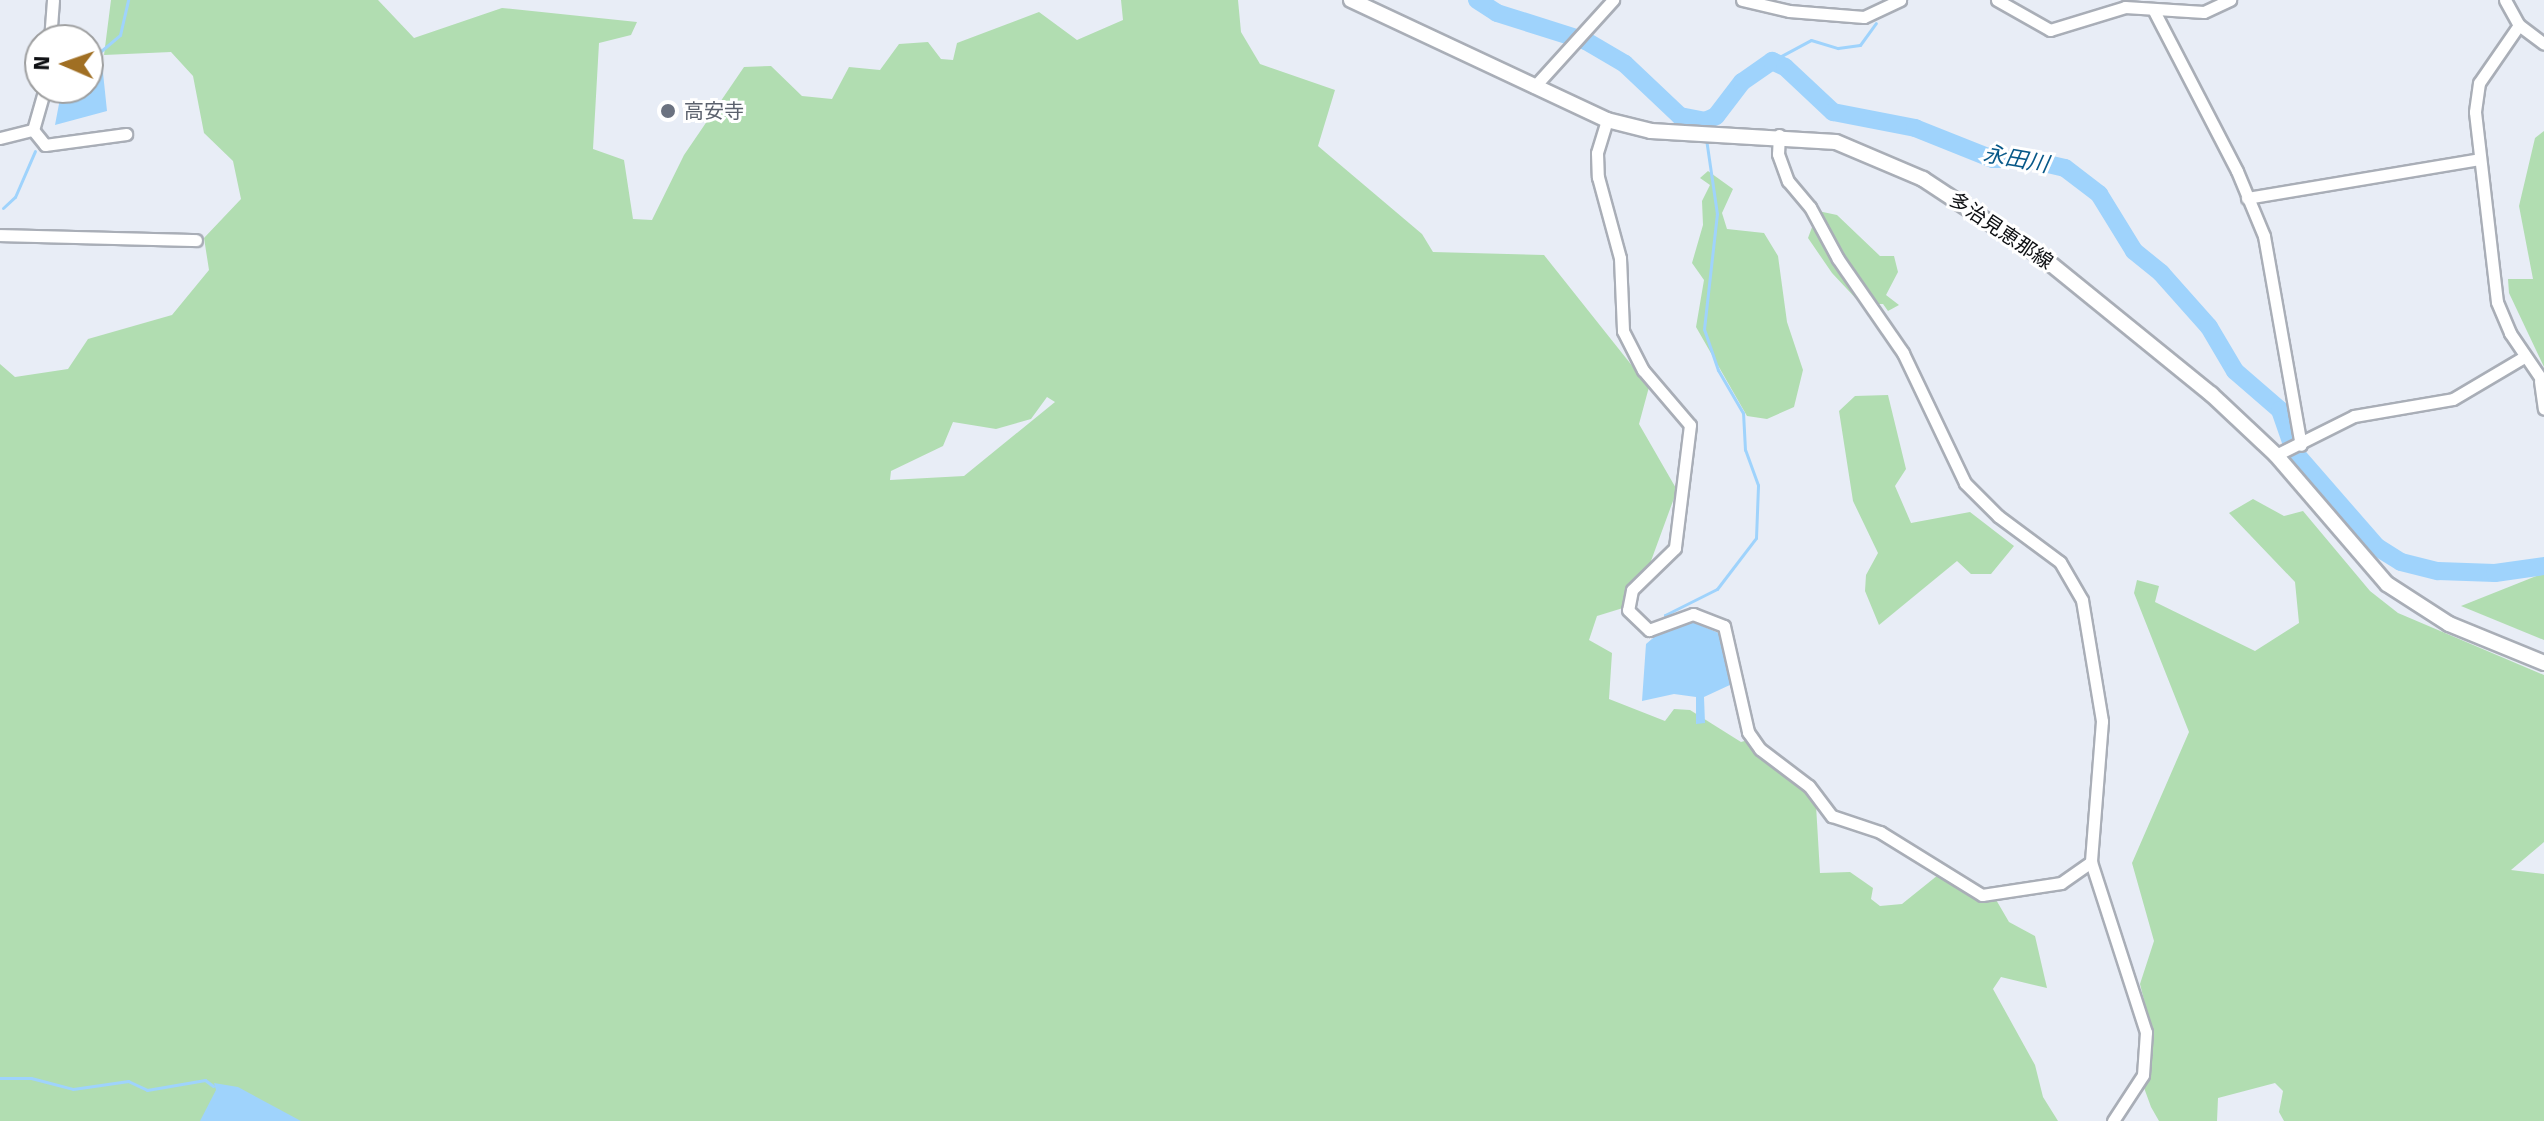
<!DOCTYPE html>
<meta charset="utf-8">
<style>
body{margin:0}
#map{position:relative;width:2544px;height:1121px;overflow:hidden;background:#e8edf6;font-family:"Fira Sans","Noto Sans JP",sans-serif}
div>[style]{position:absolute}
.green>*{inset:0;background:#b1ddb1}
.water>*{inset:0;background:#9fd3fc}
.stream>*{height:3px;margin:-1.5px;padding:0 1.5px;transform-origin:1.5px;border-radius:1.5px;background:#9fd3fc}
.river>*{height:18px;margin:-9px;padding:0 9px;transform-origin:9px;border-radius:9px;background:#9fd3fc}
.roads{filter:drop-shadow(2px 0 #a9aeb7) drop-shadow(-2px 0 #a9aeb7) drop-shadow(0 2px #a9aeb7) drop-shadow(0 -2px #a9aeb7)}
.minor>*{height:11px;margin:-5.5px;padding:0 5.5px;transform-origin:5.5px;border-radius:5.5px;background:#fff}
.major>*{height:14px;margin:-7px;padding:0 7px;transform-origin:7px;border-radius:7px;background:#fff}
.dots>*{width:22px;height:22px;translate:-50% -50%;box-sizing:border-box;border:4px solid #fff;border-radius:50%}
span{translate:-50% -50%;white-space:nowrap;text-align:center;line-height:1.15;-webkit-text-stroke:6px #fff;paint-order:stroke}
.worship-label{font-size:20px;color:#5b616d}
.left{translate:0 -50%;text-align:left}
.street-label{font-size:20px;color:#0d0f12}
.water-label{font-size:22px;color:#075888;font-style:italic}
.north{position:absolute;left:24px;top:24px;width:80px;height:80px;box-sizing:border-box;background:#fff;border:2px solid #9e9fa0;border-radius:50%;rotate:272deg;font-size:22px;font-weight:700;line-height:32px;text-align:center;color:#0d0f12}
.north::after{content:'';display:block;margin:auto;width:28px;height:36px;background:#a06f23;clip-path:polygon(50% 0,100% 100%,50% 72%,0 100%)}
</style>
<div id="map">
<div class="green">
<div style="clip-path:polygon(evenodd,111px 0,378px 0,414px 38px,502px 8px,637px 22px,631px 35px,599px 43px,593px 149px,624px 160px,633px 219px,652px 220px,684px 155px,744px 67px,771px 66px,802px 96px,832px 99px,849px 67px,880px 70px,899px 44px,928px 42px,941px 59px,953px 60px,957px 43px,1039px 12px,1077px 40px,1123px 20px,1121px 0,1238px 0,1241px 32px,1260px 64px,1335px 90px,1318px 146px,1422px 234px,1433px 252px,1544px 255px,1649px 387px,1639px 424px,1677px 490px,1640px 591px,1623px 608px,1597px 616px,1589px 640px,1612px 653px,1609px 699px,1665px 721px,1674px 709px,1690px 710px,1741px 742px,1748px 740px,1794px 778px,1816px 805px,1820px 873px,1850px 872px,1873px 888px,1871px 899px,1880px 906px,1902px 904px,1938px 875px,1976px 896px,1995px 898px,2009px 922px,2035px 936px,2047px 988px,2001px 977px,1993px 989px,2035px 1065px,2043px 1097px,2058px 1121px,0 1121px,0 364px,15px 377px,68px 369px,88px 339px,172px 315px,209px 270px,204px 238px,241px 199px,233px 161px,204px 133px,193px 76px,171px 52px,104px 55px,111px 0,1047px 397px,1055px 402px,964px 476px,890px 480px,891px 471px,943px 446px,953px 422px,996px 429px,1031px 419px,1047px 397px)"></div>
<div style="clip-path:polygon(2544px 131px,2544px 367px,2509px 293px,2508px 279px,2533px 279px,2519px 206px,2535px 138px)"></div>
<div style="clip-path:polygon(1708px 171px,1733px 189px,1722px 213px,1727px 229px,1764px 233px,1778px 256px,1787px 322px,1803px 370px,1794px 407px,1767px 419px,1747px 416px,1696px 327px,1704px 280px,1692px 263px,1703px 225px,1702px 201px,1710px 185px,1700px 178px)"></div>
<div style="clip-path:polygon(1818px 211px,1837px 215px,1880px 256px,1894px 256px,1898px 272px,1886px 295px,1899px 305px,1888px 311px,1883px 304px,1861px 304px,1832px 273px,1808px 238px)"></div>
<div style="clip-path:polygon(1888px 395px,1906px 469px,1895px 486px,1911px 523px,1970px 512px,2014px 546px,1991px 574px,1971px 574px,1957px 561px,1879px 625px,1865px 591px,1866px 575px,1878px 553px,1853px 501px,1839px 411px,1855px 396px)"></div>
<div style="clip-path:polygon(2253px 499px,2284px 516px,2303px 511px,2370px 591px,2398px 613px,2544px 675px,2544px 842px,2511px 870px,2544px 874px,2544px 1121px,2284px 1121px,2279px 1112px,2283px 1091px,2275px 1083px,2218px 1098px,2217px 1121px,2159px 1121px,2151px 1107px,2143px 1085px,2151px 1028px,2140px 984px,2154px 941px,2132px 863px,2189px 732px,2134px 593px,2137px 580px,2159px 586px,2155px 602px,2255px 651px,2299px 623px,2295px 582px,2229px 513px)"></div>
<div style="clip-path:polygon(2544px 573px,2544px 640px,2461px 606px)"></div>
</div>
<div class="water">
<div style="clip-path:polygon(88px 63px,102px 63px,107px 111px,55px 125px,62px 88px,88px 88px)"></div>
<div style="clip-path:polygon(1690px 621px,1721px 634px,1732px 684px,1704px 697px,1705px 723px,1696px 724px,1696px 697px,1674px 694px,1642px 701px,1646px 644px,1666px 627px)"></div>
<div style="clip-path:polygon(214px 1083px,238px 1087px,301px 1121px,200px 1121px,216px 1090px)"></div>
</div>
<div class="stream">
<div style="left:101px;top:51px;width:25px;rotate:-40deg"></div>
<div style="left:120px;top:35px;width:36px;rotate:-77deg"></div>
<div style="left:1772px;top:61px;width:44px;rotate:-28.3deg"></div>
<div style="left:1811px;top:40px;width:28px;rotate:17deg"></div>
<div style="left:1838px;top:48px;width:22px;rotate:-8deg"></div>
<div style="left:1860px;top:45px;width:27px;rotate:-54deg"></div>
<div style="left:1702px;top:120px;width:11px;rotate:75deg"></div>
<div style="left:3px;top:208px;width:16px;rotate:-43deg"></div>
<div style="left:15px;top:197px;width:50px;rotate:-66.5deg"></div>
<div style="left:1666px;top:622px;width:7px;rotate:-98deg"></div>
<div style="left:1665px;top:615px;width:58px;rotate:-26.6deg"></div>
<div style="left:1717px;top:589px;width:64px;rotate:-52.6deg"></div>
<div style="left:1756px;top:538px;width:53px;rotate:-87.8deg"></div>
<div style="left:1758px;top:485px;width:37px;rotate:-110deg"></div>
<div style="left:1745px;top:450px;width:37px;rotate:-93deg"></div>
<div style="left:1743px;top:413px;width:50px;rotate:-120.2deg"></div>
<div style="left:1718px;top:370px;width:43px;rotate:-108.9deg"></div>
<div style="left:1704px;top:329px;width:116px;rotate:-83.6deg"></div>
<div style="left:1717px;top:214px;width:76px;rotate:-98.3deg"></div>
<div style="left:0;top:1078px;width:31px"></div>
<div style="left:31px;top:1078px;width:43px;rotate:14.7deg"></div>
<div style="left:73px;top:1089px;width:56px;rotate:-8.3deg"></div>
<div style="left:128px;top:1081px;width:21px;rotate:25deg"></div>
<div style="left:147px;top:1090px;width:59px;rotate:-9.8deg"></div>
<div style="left:205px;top:1080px;width:10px;rotate:37deg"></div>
</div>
<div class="river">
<div style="left:1477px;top:0;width:24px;rotate:33deg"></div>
<div style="left:1497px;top:13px;width:93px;rotate:17.5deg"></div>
<div style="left:1586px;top:41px;width:45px;rotate:30.5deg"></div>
<div style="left:1625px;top:64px;width:76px;rotate:43.4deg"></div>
<div style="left:1680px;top:116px;width:25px;rotate:11deg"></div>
<div style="left:1705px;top:121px;width:12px;rotate:-24deg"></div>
<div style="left:1716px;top:116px;width:43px;rotate:-52.6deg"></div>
<div style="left:1742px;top:82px;width:37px;rotate:-35deg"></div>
<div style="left:1772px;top:61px;width:14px;rotate:25deg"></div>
<div style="left:1785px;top:67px;width:66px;rotate:43.2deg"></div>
<div style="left:1833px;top:112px;width:84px;rotate:11deg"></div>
<div style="left:1915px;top:128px;width:84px;rotate:21.7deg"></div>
<div style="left:1993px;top:159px;width:33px"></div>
<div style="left:2026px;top:159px;width:40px;rotate:13deg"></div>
<div style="left:2065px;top:168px;width:43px;rotate:37.4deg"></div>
<div style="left:2099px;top:194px;width:67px;rotate:58.4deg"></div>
<div style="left:2134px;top:251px;width:35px;rotate:39deg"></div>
<div style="left:2161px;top:273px;width:72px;rotate:48.4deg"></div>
<div style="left:2209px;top:327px;width:51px;rotate:59.4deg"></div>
<div style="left:2235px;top:371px;width:60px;rotate:40.9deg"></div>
<div style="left:2280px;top:410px;width:46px;rotate:70.8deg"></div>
<div style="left:2295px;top:453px;width:125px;rotate:48.9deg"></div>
<div style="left:2377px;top:547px;width:28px;rotate:32deg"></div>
<div style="left:2401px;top:562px;width:38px;rotate:14deg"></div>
<div style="left:2438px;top:571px;width:57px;rotate:2deg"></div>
<div style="left:2495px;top:573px;width:49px;rotate:-8.1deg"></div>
</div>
<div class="roads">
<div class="minor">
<div style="left:1742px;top:0;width:48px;rotate:13.2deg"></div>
<div style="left:1789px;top:11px;width:75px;rotate:4.6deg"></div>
<div style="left:1864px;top:17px;width:40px;rotate:-25deg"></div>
<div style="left:1997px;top:0;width:61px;rotate:29.5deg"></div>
<div style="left:2050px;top:30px;width:78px;rotate:-17deg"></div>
<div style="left:2125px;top:7px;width:79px;rotate:3.6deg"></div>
<div style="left:2204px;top:12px;width:29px;rotate:-25deg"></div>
<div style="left:2505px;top:0;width:29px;rotate:61deg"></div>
<div style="left:2519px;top:25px;width:31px;rotate:37deg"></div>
<div style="left:2153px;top:9px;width:182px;rotate:62.6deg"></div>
<div style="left:2237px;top:171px;width:70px;rotate:67.4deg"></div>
<div style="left:2264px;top:236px;width:212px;rotate:80deg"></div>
<div style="left:2519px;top:25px;width:70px;rotate:124.6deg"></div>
<div style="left:2479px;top:83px;width:29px;rotate:98deg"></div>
<div style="left:2475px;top:112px;width:191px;rotate:83.4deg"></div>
<div style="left:2497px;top:302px;width:34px;rotate:67deg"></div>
<div style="left:2510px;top:333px;width:60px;rotate:55.8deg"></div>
<div style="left:50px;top:40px;width:40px;rotate:-85.7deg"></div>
<div style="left:1534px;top:87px;width:118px;rotate:-47.8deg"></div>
<div style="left:45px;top:88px;width:44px;rotate:105.9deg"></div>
<div style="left:33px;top:130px;width:19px;rotate:51deg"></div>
<div style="left:45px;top:145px;width:82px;rotate:-7.7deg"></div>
<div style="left:1607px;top:120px;width:34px;rotate:107deg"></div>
<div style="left:1597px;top:153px;width:24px;rotate:88deg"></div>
<div style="left:1598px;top:177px;width:84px;rotate:74.8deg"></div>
<div style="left:1620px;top:258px;width:73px;rotate:87.6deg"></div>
<div style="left:1623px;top:331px;width:44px;rotate:62.9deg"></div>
<div style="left:1643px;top:370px;width:72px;rotate:49.5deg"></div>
<div style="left:1690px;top:425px;width:124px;rotate:97deg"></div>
<div style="left:1675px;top:548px;width:60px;rotate:135.7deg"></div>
<div style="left:1632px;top:590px;width:20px;rotate:101deg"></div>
<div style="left:1628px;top:610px;width:29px;rotate:44deg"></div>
<div style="left:1649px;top:630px;width:47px;rotate:-20deg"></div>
<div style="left:1693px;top:614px;width:33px;rotate:21deg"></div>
<div style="left:1724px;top:626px;width:109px;rotate:77.2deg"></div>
<div style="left:1748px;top:732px;width:21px;rotate:55deg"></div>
<div style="left:1760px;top:749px;width:61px;rotate:37.1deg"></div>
<div style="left:1809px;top:786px;width:38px;rotate:53deg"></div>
<div style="left:1832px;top:816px;width:51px;rotate:18.4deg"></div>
<div style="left:1880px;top:832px;width:120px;rotate:31.7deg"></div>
<div style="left:1982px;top:895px;width:80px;rotate:-8.6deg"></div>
<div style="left:2061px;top:883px;width:37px;rotate:-35deg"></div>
<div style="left:1779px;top:135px;width:19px;rotate:93deg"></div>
<div style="left:1778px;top:154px;width:29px;rotate:70deg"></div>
<div style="left:1788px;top:181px;width:34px;rotate:50deg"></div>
<div style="left:1810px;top:207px;width:59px;rotate:61.7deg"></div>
<div style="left:1838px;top:259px;width:114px;rotate:55.3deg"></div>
<div style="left:1903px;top:353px;width:144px;rotate:64.5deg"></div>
<div style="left:1965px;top:483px;width:47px;rotate:45deg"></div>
<div style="left:1998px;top:516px;width:77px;rotate:36.6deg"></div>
<div style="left:2060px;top:562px;width:44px;rotate:59.9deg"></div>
<div style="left:2082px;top:600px;width:123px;rotate:80.6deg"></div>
<div style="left:2102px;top:721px;width:141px;rotate:94.5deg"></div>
<div style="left:2091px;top:862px;width:179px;rotate:72.1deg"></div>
<div style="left:2146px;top:1032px;width:43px;rotate:94deg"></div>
<div style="left:2143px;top:1075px;width:55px;rotate:123.1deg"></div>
<div style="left:0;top:138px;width:34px;rotate:-14deg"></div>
<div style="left:2247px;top:198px;width:236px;rotate:-9.5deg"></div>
<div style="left:0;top:235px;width:196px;rotate:1.5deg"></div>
<div style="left:2540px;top:381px;width:28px;rotate:82deg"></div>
<div style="left:2276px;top:455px;width:87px;rotate:-26.6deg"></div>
<div style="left:2354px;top:416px;width:100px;rotate:-9.7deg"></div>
<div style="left:2453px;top:399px;width:82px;rotate:-30.6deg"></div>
</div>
<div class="major">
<div style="left:1351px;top:0;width:283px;rotate:25.1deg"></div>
<div style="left:1607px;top:120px;width:45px;rotate:14deg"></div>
<div style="left:1651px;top:131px;width:185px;rotate:3.4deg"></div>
<div style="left:1836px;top:142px;width:95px;rotate:23deg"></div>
<div style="left:1923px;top:179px;width:147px;rotate:33.4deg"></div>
<div style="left:2046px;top:260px;width:213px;rotate:39.1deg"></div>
<div style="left:2211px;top:394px;width:89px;rotate:43.2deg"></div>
<div style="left:2276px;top:455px;width:170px;rotate:49.3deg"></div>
<div style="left:2387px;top:584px;width:74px;rotate:32.8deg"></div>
<div style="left:2449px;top:624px;width:103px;rotate:22.3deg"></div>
</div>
</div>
<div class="dots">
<div style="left:668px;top:111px;background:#6b7280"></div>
</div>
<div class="worship-label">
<span class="left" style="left:684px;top:111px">高安寺</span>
</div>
<div class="street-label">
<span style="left:2001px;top:231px;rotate:34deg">多治見恵那線</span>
</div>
<div class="water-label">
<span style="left:2016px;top:159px;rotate:10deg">永田川</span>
</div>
<div class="north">N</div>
</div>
